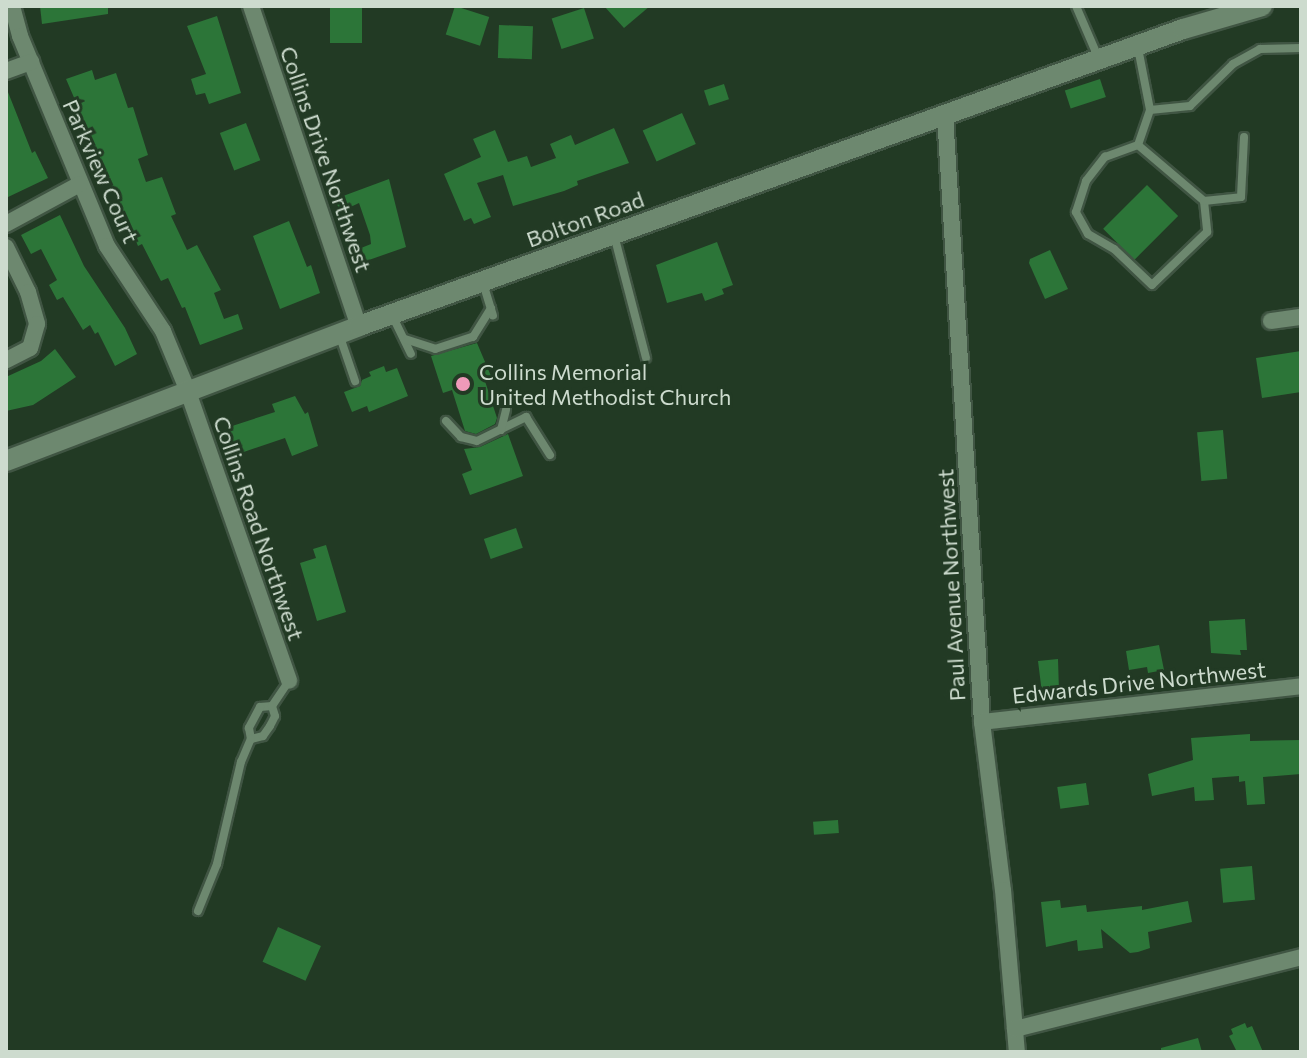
<!DOCTYPE html>
<style>
body{margin:0}
#map{position:relative;width:1307px;height:1058px;overflow:hidden;background:#223a24;font-family:Commissioner,sans-serif}
div>[style]{position:absolute}
.building>*{inset:0;background:#2c7538;transform-origin:0 0}
.roads{filter:drop-shadow(2px 0 #405543) drop-shadow(-2px 0 #405543) drop-shadow(0 2px #405543) drop-shadow(0 -2px #405543)}
.service>*{height:8px;margin:-4px;padding:0 4px;transform-origin:4px;border-radius:4px;background:#6d886f}
.minor>*{height:16px;margin:-8px;padding:0 8px;transform-origin:8px;border-radius:8px;background:#6d886f}
.tertiary>*{height:20px;margin:-10px;padding:0 10px;transform-origin:10px;border-radius:10px;background:#6d886f}
.dots>*{width:22px;height:22px;translate:-50% -50%;box-sizing:border-box;border:4px solid #223a24;border-radius:50%}
span{translate:-50% -50%;white-space:nowrap;text-align:center;line-height:1.15;-webkit-text-stroke:6px #223a24;paint-order:stroke}
.street-label{font-size:22px;color:#cddbce}
.poi-label{font-size:22px;color:#cddbce}
.left{translate:0 -50%;text-align:left}
.frame{position:absolute;inset:0;border:8px solid #cddbce;pointer-events:none}
</style>
<div id="map">
<div class="building">
<div style="clip-path:polygon(40px 6px,108px 6px,108px 14px,42px 24px)"></div>
<div style="left:330px;top:6px;width:32px;height:37px"></div>
<div style="left:455px;top:6px;width:36px;height:30px;rotate:18deg"></div>
<div style="clip-path:polygon(604px 6px,650px 6px,624px 28px)"></div>
<div style="left:584px;top:8px;width:32px;height:34px;rotate:72deg"></div>
<div style="clip-path:polygon(217px 16px,241px 93px,209px 104px,205px 93px,196px 95px,191px 79px,206px 74px,187px 26px)"></div>
<div style="left:499px;top:25px;width:34px;height:33px;rotate:2deg"></div>
<div style="clip-path:polygon(92px 70px,95px 80px,116px 73px,128px 108px,133px 107px,148px 155px,138px 159px,146px 182px,162px 177px,176px 214px,171px 216px,187px 250px,197px 245px,221px 290px,214px 293px,224px 319px,238px 314px,243px 329px,200px 345px,185px 307px,182px 308px,168px 278px,161px 281px,142px 244px,138px 246px,66px 79px)"></div>
<div style="left:1100px;top:79px;width:19px;height:37px;rotate:72deg"></div>
<div style="left:724px;top:84px;width:16px;height:21px;rotate:72deg"></div>
<div style="clip-path:polygon(6px 87px,32px 153px,35px 151px,48px 178px,6px 198px)"></div>
<div style="left:682px;top:113px;width:34px;height:43px;rotate:66deg"></div>
<div style="left:246px;top:123px;width:40px;height:28px;rotate:69deg"></div>
<div style="clip-path:polygon(614px 128px,629px 163px,577px 181px,578px 185px,564px 191px,513px 206px,503px 175px,477px 183px,491px 217px,474px 224px,471px 218px,464px 221px,444px 174px,481px 157px,473px 139px,495px 130px,508px 162px,527px 156px,531px 167px,556px 158px,550px 144px,571px 135px,575px 145px)"></div>
<div style="clip-path:polygon(389px 179px,406px 247px,366px 261px,361px 248px,371px 244px,370px 235px,359px 203px,340px 212px,335px 199px)"></div>
<div style="left:1147px;top:185px;width:44px;height:62px;rotate:45deg"></div>
<div style="clip-path:polygon(60px 215px,84px 266px,125px 328px,137px 354px,115px 366px,98px 332px,95px 334px,90px 325px,83px 330px,63px 297px,57px 300px,49px 285px,57px 280px,41px 249px,31px 254px,21px 235px)"></div>
<div style="clip-path:polygon(289px 221px,307px 267px,311px 265px,320px 293px,280px 309px,253px 236px)"></div>
<div style="clip-path:polygon(717px 242px,733px 285px,722px 289px,724px 294px,705px 301px,702px 293px,667px 303px,656px 265px)"></div>
<div style="clip-path:polygon(1050px 250px,1068px 289px,1045px 299px,1029px 263px,1030px 259px)"></div>
<div style="clip-path:polygon(477px 343px,491px 376px,484px 378px,497px 418px,495px 424px,476px 434px,465px 431px,452px 390px,443px 393px,431px 356px)"></div>
<div style="clip-path:polygon(55px 349px,76px 377px,33px 405px,6px 411px,6px 377px,41px 361px)"></div>
<div style="clip-path:polygon(1301px 351px,1301px 392px,1262px 398px,1256px 358px)"></div>
<div style="clip-path:polygon(384px 366px,386px 372px,397px 368px,408px 396px,369px 412px,367px 406px,352px 412px,344px 392px,360px 386px,362px 380px,371px 376px,369px 372px)"></div>
<div style="clip-path:polygon(295px 396px,305px 414px,308px 412px,318px 446px,292px 456px,285px 438px,235px 455px,226px 428px,275px 412px,272px 404px)"></div>
<div style="left:1223px;top:430px;width:49px;height:26px;rotate:85deg"></div>
<div style="clip-path:polygon(508px 434px,523px 476px,470px 495px,462px 474px,472px 470px,464px 449px,480px 447px)"></div>
<div style="left:516px;top:528px;width:21px;height:34px;rotate:71deg"></div>
<div style="clip-path:polygon(326px 545px,346px 612px,317px 621px,300px 563px,316px 558px,313px 549px)"></div>
<div style="clip-path:polygon(1245px 619px,1247px 650px,1240px 650px,1241px 655px,1211px 653px,1209px 621px)"></div>
<div style="clip-path:polygon(1159px 645px,1164px 670px,1148px 673px,1147px 667px,1129px 670px,1126px 651px)"></div>
<div style="clip-path:polygon(1058px 659px,1059px 692px,1042px 693px,1038px 661px)"></div>
<div style="clip-path:polygon(1250px 734px,1250px 741px,1301px 740px,1301px 774px,1263px 777px,1265px 804px,1247px 805px,1245px 781px,1239px 782px,1239px 776px,1212px 778px,1214px 800px,1195px 801px,1194px 787px,1152px 796px,1148px 774px,1193px 760px,1191px 738px)"></div>
<div style="left:1086px;top:783px;width:22px;height:29px;rotate:82deg"></div>
<div style="left:838px;top:820px;width:13px;height:25px;rotate:86deg"></div>
<div style="left:1252px;top:866px;width:34px;height:32px;rotate:85deg"></div>
<div style="clip-path:polygon(1060px 900px,1061px 908px,1086px 905px,1087px 912px,1142px 906px,1142px 910px,1188px 901px,1192px 922px,1148px 932px,1150px 948px,1138px 952px,1130px 953px,1101px 929px,1103px 948px,1078px 951px,1077px 940px,1046px 947px,1041px 902px)"></div>
<div style="left:278px;top:927px;width:47px;height:38px;rotate:24deg"></div>
<div style="clip-path:polygon(1245px 1023px,1247px 1028px,1252px 1026px,1263px 1052px,1237px 1052px,1229px 1036px,1233px 1034px,1231px 1029px)"></div>
<div style="clip-path:polygon(1198px 1038px,1202px 1052px,1161px 1052px,1161px 1048px)"></div>
</div>
<div class="roads">
<div class="service">
<div style="left:1076px;top:6px;width:56px;rotate:66.7deg"></div>
<div style="left:1138px;top:48px;width:63px;rotate:79deg"></div>
<div style="left:1150px;top:110px;width:40px;rotate:-5.7deg"></div>
<div style="left:1190px;top:106px;width:60px;rotate:-44.3deg"></div>
<div style="left:1233px;top:64px;width:31px;rotate:-29deg"></div>
<div style="left:1260px;top:49px;width:41px;rotate:-1.4deg"></div>
<div style="left:1138px;top:145px;width:87px;rotate:40.3deg"></div>
<div style="left:1204px;top:201px;width:31px;rotate:84deg"></div>
<div style="left:1207px;top:232px;width:76px;rotate:136.1deg"></div>
<div style="left:1152px;top:285px;width:52px;rotate:-136.5deg"></div>
<div style="left:1114px;top:249px;width:30px;rotate:-150deg"></div>
<div style="left:1088px;top:234px;width:25px;rotate:-119deg"></div>
<div style="left:1076px;top:212px;width:33px;rotate:-72deg"></div>
<div style="left:1086px;top:181px;width:31px;rotate:-52deg"></div>
<div style="left:1105px;top:157px;width:35px;rotate:-20deg"></div>
<div style="left:1138px;top:145px;width:37px;rotate:-71deg"></div>
<div style="left:1204px;top:201px;width:37px;rotate:-6deg"></div>
<div style="left:1241px;top:197px;width:60px;rotate:-87.1deg"></div>
<div style="left:614px;top:235px;width:127px;rotate:75.4deg"></div>
<div style="left:483px;top:283px;width:34px;rotate:73deg"></div>
<div style="left:392px;top:315px;width:43px;rotate:64deg"></div>
<div style="left:339px;top:334px;width:50px;rotate:71.2deg"></div>
<div style="left:405px;top:339px;width:32px;rotate:18deg"></div>
<div style="left:435px;top:349px;width:40px;rotate:-18deg"></div>
<div style="left:473px;top:337px;width:34px;rotate:-58deg"></div>
<div style="left:446px;top:421px;width:22px;rotate:47deg"></div>
<div style="left:461px;top:437px;width:16px;rotate:14deg"></div>
<div style="left:477px;top:441px;width:55px;rotate:-26.1deg"></div>
<div style="left:526px;top:417px;width:45px;rotate:57.7deg"></div>
<div style="left:501px;top:430px;width:21px;rotate:-76deg"></div>
<div style="left:272px;top:706px;width:12px;rotate:175deg"></div>
<div style="left:260px;top:707px;width:24px;rotate:118deg"></div>
<div style="left:249px;top:728px;width:11px;rotate:80deg"></div>
<div style="left:251px;top:739px;width:12px;rotate:-14deg"></div>
<div style="left:263px;top:736px;width:12px;rotate:-55deg"></div>
<div style="left:270px;top:726px;width:11px;rotate:-63deg"></div>
<div style="left:275px;top:716px;width:10px;rotate:-107deg"></div>
<div style="left:272px;top:706px;width:30px;rotate:-56deg"></div>
<div style="left:198px;top:911px;width:51px;rotate:-68deg"></div>
<div style="left:217px;top:864px;width:105px;rotate:-76.8deg"></div>
<div style="left:241px;top:762px;width:25px;rotate:-67deg"></div>
</div>
<div class="minor">
<div style="left:12px;top:6px;width:31px;rotate:75deg"></div>
<div style="left:20px;top:36px;width:227px;rotate:67.5deg"></div>
<div style="left:107px;top:246px;width:102px;rotate:56.6deg"></div>
<div style="left:163px;top:331px;width:63px;rotate:67.5deg"></div>
<div style="left:187px;top:389px;width:309px;rotate:70.7deg"></div>
<div style="left:251px;top:6px;width:338px;rotate:71.4deg"></div>
<div style="left:6px;top:71px;width:27px;rotate:-20deg"></div>
<div style="left:945px;top:114px;width:609px;rotate:86.52deg"></div>
<div style="left:982px;top:722px;width:169px;rotate:82.9deg"></div>
<div style="left:1003px;top:890px;width:163px;rotate:85.1deg"></div>
<div style="left:6px;top:224px;width:84px;rotate:-28.4deg"></div>
<div style="left:6px;top:247px;width:50px;rotate:63.9deg"></div>
<div style="left:28px;top:292px;width:33px;rotate:74deg"></div>
<div style="left:37px;top:324px;width:25px;rotate:106deg"></div>
<div style="left:30px;top:348px;width:27px;rotate:153deg"></div>
<div style="left:1271px;top:321px;width:30px;rotate:-8deg"></div>
<div style="left:982px;top:722px;width:321px;rotate:-6.4deg"></div>
<div style="left:1015px;top:1029px;width:295px;rotate:-14.1deg"></div>
</div>
<div class="tertiary">
<div style="left:6px;top:461px;width:378px;rotate:-20.9deg"></div>
<div style="left:359px;top:326px;width:876px;rotate:-19.82deg"></div>
<div style="left:1183px;top:29px;width:82px;rotate:-16.2deg"></div>
</div>
</div>
<div class="dots">
<div style="left:463px;top:384px;background:#ef9ab9"></div>
</div>
<div class="street-label">
<span style="left:326px;top:159px;rotate:71deg">Collins Drive Northwest</span>
<span style="left:101px;top:171px;rotate:66deg">Parkview Court</span>
<span style="left:585px;top:219px;rotate:-20deg">Bolton Road</span>
<span style="left:259px;top:528px;rotate:71deg">Collins Road Northwest</span>
<span style="left:951px;top:585px;rotate:-93deg">Paul Avenue Northwest</span>
<span style="left:1139px;top:682px;rotate:-6deg">Edwards Drive Northwest</span>
</div>
<div class="poi-label">
<span class="left" style="left:479px;top:384px">Collins Memorial<br>United Methodist Church</span>
</div>
<div class="frame"></div>
</div>
